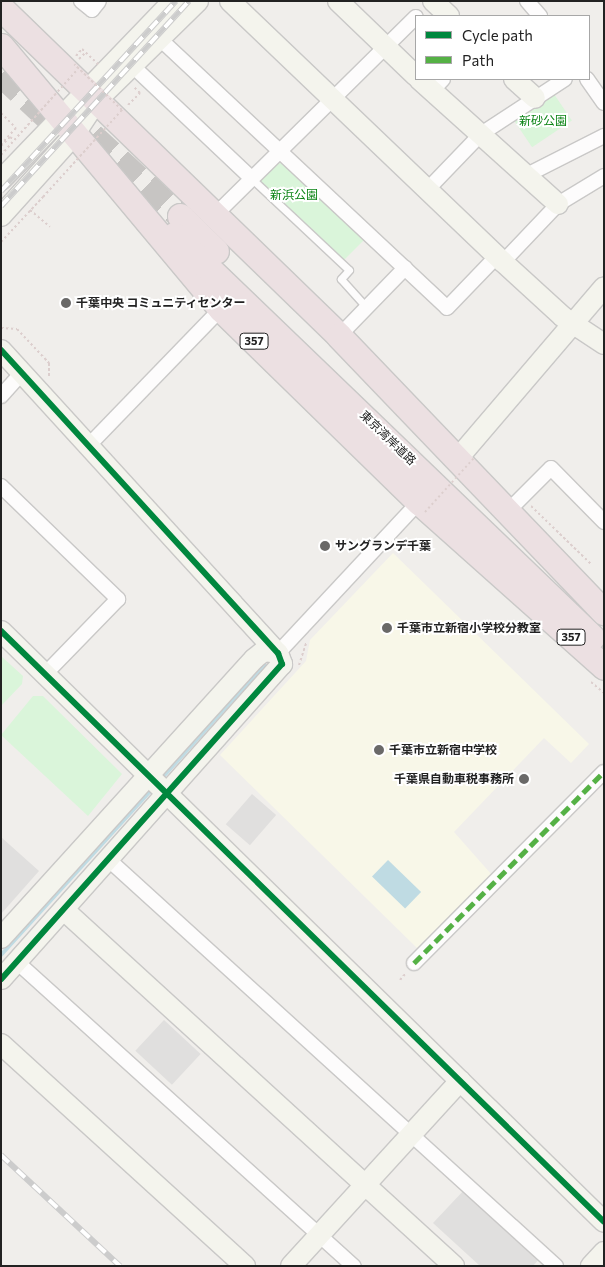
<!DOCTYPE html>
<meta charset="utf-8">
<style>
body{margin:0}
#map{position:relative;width:605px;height:1267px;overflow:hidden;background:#f0eeeb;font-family:Commissioner,"Noto Sans JP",sans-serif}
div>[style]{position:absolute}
.education>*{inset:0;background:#f8f7e8}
.park>*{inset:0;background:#daf5da;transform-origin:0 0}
.parking>*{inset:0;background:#e0dfde;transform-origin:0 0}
.water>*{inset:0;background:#bfdbe3;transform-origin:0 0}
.stream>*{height:4px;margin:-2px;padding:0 2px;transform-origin:2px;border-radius:2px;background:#bfdbe3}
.highway-tunnel>*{height:25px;margin-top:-12.5px;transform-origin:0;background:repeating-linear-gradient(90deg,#c7c5c3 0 25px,transparent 0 37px)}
.path>*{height:2px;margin-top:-1px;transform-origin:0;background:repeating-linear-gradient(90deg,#dccecd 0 2.5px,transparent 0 5px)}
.roads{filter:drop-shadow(1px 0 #c9c8c7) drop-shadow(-1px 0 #c9c8c7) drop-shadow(0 1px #c9c8c7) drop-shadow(0 -1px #c9c8c7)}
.lane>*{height:7px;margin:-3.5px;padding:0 3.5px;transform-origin:3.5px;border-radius:3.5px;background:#fdfcfc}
.street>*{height:14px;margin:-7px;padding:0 7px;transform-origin:7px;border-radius:7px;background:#fdfcfc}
.secondary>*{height:20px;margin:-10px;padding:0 10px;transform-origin:10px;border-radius:10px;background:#f4f4ed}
.highway>*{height:25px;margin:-12.5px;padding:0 12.5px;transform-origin:12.5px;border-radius:12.5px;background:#ece0e2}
.rail>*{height:5.5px;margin-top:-2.75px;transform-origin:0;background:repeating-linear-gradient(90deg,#fff 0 11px,#ccc 0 22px);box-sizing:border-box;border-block:1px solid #ccc}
.path-bridge>*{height:2px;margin-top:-1px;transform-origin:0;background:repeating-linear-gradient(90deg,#dccecd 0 2.5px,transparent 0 5px)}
.quiet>*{height:5px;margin-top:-2.5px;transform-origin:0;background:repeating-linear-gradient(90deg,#55b145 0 10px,transparent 0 15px)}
.cycleway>*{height:6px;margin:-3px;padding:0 3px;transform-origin:3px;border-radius:3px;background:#00873e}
.dots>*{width:14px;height:14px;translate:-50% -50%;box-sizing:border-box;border:2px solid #fff;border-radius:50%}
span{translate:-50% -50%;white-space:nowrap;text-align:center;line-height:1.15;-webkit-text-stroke:4px #fff;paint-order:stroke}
.shield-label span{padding:1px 4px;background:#fff;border:1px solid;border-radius:4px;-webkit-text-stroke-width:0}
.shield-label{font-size:11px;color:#222;font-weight:700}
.park-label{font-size:12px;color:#0c8416}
.poi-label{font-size:12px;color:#222;font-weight:700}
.left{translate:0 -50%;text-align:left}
.right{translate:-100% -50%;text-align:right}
.street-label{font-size:12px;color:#222}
.frame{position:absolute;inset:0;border:2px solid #222;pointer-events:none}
.legend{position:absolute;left:415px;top:15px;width:175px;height:65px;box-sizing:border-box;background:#fff;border:1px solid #a7a7a7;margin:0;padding:6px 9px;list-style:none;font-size:15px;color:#222}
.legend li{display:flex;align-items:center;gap:10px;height:25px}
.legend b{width:25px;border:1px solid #a7a7a7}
</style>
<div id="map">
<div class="education">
<div style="clip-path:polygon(393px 553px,589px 744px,571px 763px,544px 738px,454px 832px,492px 875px,417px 948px,220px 755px,306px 661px,310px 640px)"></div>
</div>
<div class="park">
<div style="left:554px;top:94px;width:32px;height:48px;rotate:56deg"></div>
<div style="clip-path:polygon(283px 163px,365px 239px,344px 260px,256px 183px,275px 164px)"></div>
<div style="clip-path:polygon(1px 656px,23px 676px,22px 684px,1px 706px)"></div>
<div style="clip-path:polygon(33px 696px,43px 696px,122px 774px,88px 816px,1px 735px)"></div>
</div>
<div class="parking">
<div style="left:252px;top:794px;width:32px;height:40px;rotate:41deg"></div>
<div style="clip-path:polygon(1px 837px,39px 871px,1px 914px)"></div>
<div style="left:164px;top:1020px;width:50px;height:42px;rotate:43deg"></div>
<div style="clip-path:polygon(465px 1189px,540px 1258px,533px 1266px,480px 1266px,433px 1223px)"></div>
</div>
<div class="water">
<div style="left:388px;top:860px;width:46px;height:23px;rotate:44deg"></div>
</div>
<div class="stream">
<div style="left:161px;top:779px;width:154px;rotate:-47.9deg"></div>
<div style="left:1px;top:955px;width:226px;rotate:-47.7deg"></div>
</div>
<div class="highway-tunnel">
<div style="left:1px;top:74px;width:79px;rotate:43deg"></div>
<div style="left:65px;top:110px;width:156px;rotate:42.7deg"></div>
</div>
<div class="path">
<div style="left:76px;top:56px;width:9px;rotate:-49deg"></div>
<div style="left:79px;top:59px;width:10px;rotate:-45deg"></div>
<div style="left:128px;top:105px;width:17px;rotate:-45deg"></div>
<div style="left:140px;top:93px;width:8px;rotate:-135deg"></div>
<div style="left:1px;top:113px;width:21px;rotate:45deg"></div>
<div style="left:16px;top:128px;width:22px;rotate:133deg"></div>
<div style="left:1px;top:146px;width:13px;rotate:-45deg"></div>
<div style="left:10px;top:137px;width:5px;rotate:37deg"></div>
<div style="left:30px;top:210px;width:26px;rotate:40deg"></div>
<div style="left:1px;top:242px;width:62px;rotate:-47deg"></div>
<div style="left:1px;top:328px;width:16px;rotate:4deg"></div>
<div style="left:17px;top:329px;width:47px;rotate:46.7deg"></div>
<div style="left:49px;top:363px;width:15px;rotate:90deg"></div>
<div style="left:531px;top:506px;width:83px;rotate:44deg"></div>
<div style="left:299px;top:665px;width:23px;rotate:-72deg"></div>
<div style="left:591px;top:682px;width:17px;rotate:40deg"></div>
<div style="left:400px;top:980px;width:9px;rotate:-49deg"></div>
</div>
<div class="roads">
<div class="lane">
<div style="left:251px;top:178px;width:134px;rotate:43.2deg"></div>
<div style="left:349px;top:270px;width:12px;rotate:132deg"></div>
<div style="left:341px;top:279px;width:39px;rotate:48deg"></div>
</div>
<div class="street">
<div style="left:81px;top:1px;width:14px;rotate:39deg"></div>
<div style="left:92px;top:10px;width:11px;rotate:-52deg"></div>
<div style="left:527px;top:1px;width:20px;rotate:49deg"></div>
<div style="left:160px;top:39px;width:393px;rotate:43.1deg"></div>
<div style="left:447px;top:308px;width:72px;rotate:-46.1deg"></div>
<div style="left:138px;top:71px;width:156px;rotate:43.4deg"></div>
<div style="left:587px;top:79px;width:29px;rotate:55deg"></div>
<div style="left:432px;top:91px;width:16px;rotate:-47deg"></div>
<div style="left:525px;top:176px;width:89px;rotate:-26.9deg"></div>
<div style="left:428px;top:189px;width:76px;rotate:-46.1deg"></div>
<div style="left:481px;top:134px;width:100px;rotate:-33.2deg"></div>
<div style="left:215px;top:215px;width:282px;rotate:-44.6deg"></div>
<div style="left:503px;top:262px;width:80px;rotate:-46.5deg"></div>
<div style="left:558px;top:204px;width:54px;rotate:-31.3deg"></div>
<div style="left:339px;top:336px;width:95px;rotate:-45.9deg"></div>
<div style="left:1px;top:396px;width:31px;rotate:-48deg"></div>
<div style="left:90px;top:444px;width:188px;rotate:-45.9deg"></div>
<div style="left:1px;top:486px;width:163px;rotate:44deg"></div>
<div style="left:118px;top:599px;width:105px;rotate:134.2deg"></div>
<div style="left:509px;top:510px;width:59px;rotate:-45deg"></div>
<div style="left:551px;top:468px;width:76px;rotate:45.5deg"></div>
<div style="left:278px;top:653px;width:207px;rotate:-47deg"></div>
<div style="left:109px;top:860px;width:604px;rotate:42.25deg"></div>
<div style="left:17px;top:962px;width:454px;rotate:42.1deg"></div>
<div style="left:414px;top:963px;width:269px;rotate:-45.2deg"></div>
</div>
<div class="secondary">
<div style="left:230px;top:1px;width:378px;rotate:43.7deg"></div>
<div style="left:503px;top:262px;width:81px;rotate:42.5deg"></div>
<div style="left:563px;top:317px;width:49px;rotate:33.4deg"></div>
<div style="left:338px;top:1px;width:108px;rotate:43.9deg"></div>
<div style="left:433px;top:1px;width:22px;rotate:43deg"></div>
<div style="left:419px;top:79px;width:187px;rotate:42deg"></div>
<div style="left:514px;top:79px;width:28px;rotate:42deg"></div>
<div style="left:1px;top:180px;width:248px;rotate:-46.1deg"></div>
<div style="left:1px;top:216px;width:109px;rotate:-48deg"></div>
<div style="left:74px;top:135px;width:43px;rotate:-56.3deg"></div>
<div style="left:98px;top:99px;width:140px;rotate:-44.4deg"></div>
<div style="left:1px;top:350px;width:411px;rotate:47.6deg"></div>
<div style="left:278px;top:653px;width:12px;rotate:70deg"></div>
<div style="left:282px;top:664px;width:422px;rotate:131.7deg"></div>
<div style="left:459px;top:457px;width:223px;rotate:-49.5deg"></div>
<div style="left:1px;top:631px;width:844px;rotate:44.42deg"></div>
<div style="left:64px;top:910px;width:528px;rotate:42.39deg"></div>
<div style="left:1px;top:938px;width:377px;rotate:-47.8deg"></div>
<div style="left:254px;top:659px;width:13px;rotate:-39deg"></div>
<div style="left:264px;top:651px;width:14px;rotate:8deg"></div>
<div style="left:1px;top:1044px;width:330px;rotate:42.3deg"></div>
<div style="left:291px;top:1266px;width:251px;rotate:-47.6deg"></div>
<div style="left:591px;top:1266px;width:19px;rotate:-47deg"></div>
</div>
<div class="highway">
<div style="left:1px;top:8px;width:471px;rotate:44.1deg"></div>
<div style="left:339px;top:336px;width:383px;rotate:46.2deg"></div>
<div style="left:1px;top:46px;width:343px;rotate:50.1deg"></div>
<div style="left:221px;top:309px;width:277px;rotate:44.3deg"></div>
<div style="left:419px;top:502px;width:248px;rotate:41.7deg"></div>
<div style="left:180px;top:216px;width:50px;rotate:44.2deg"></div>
<div style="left:174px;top:235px;width:580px;rotate:43.88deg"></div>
</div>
</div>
<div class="rail">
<div style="left:1px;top:191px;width:258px;rotate:-47.4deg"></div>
<div style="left:1px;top:206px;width:278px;rotate:-47.5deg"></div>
<div style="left:1px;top:1155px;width:163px;rotate:43deg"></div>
</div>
<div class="path-bridge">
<div style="left:82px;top:49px;width:23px;rotate:43deg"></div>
<div style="left:1px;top:155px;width:115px;rotate:-48.2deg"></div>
<div style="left:43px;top:197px;width:118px;rotate:-47.8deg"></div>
<div style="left:122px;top:110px;width:66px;rotate:-136.2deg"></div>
<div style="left:425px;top:512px;width:73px;rotate:-47.8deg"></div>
</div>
<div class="quiet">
<div style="left:414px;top:963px;width:269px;rotate:-45.2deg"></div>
</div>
<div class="cycleway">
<div style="left:1px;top:350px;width:411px;rotate:47.6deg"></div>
<div style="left:278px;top:653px;width:12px;rotate:70deg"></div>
<div style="left:282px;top:664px;width:422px;rotate:131.7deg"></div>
<div style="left:1px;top:631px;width:844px;rotate:44.42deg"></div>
</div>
<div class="dots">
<div style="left:66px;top:303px;background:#6a6968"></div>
<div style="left:325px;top:546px;background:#6a6968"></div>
<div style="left:387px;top:628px;background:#6a6968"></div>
<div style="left:379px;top:750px;background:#6a6968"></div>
<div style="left:524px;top:779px;background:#6a6968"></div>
</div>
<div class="shield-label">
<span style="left:254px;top:341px">357</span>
<span style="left:571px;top:637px">357</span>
</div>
<div class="park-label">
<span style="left:543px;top:121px">新砂公園</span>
<span style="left:294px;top:195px">新浜公園</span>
</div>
<div class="poi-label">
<span class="left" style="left:76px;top:303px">千葉中央 コミュニティセンター</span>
<span class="left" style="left:335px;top:546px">サングランデ千葉</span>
<span class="left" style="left:397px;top:628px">千葉市立新宿小学校分教室</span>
<span class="left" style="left:389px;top:750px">千葉市立新宿中学校</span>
<span class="right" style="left:514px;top:779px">千葉県自動車税事務所</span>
</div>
<div class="street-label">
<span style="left:388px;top:438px;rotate:44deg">東京湾岸道路</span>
</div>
<div class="frame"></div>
<ul class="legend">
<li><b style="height:6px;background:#00873e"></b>Cycle path</li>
<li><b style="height:6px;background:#55b145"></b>Path</li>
</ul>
</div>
